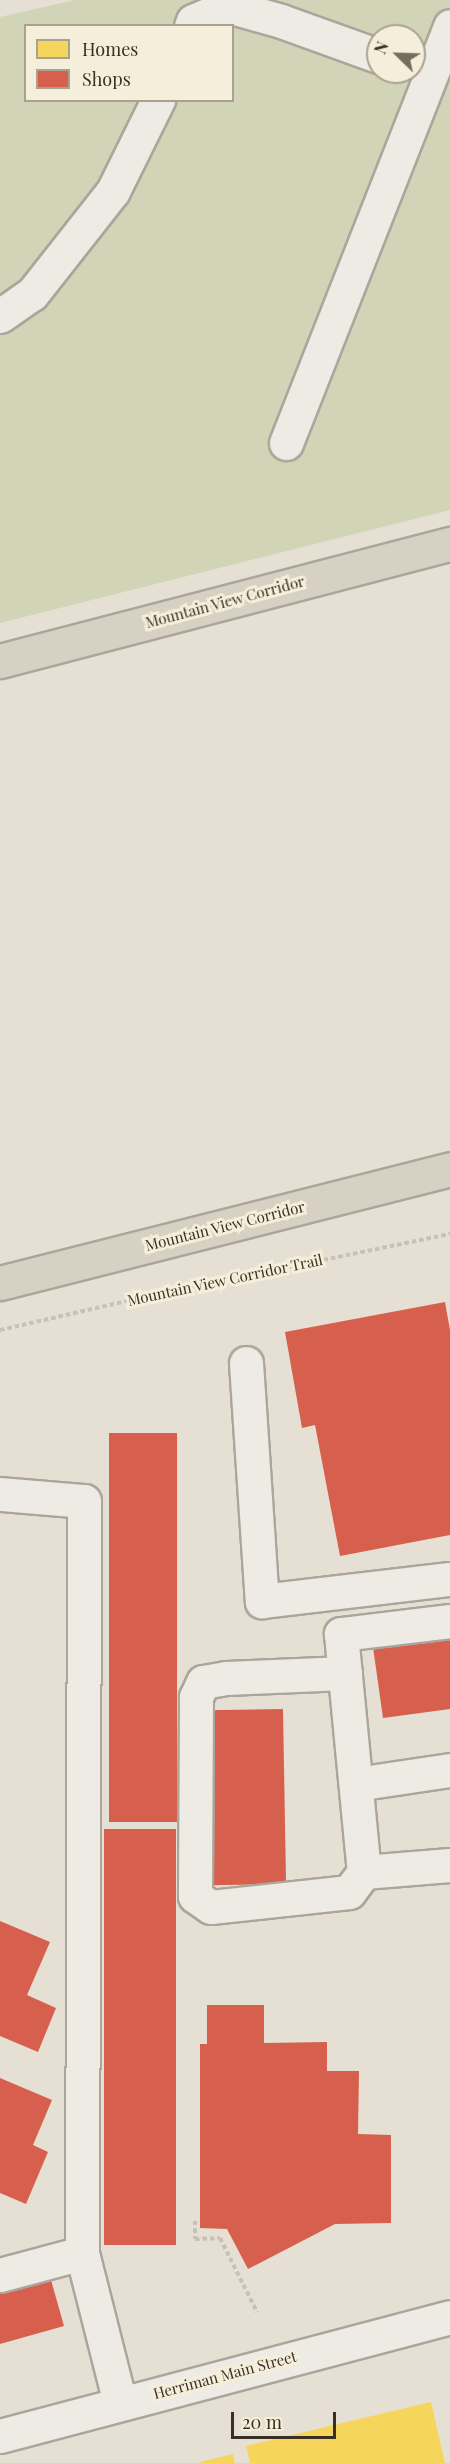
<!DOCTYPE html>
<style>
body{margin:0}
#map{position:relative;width:450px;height:2463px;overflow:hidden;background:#e5e0d3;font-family:"Playfair Display",serif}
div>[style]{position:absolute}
.green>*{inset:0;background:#d2d4b7}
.homes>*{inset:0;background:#f6d55c}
.shops>*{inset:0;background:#d6604d;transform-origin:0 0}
.path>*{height:4px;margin-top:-2px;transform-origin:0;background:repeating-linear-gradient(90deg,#c6c2bb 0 4.5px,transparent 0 7.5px)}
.roads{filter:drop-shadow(2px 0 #aba59b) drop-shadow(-2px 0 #aba59b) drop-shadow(0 2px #aba59b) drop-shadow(0 -2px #aba59b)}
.minor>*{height:33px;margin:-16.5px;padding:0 16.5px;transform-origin:16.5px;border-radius:16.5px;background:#eeebe4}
.highway>*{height:33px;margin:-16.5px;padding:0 16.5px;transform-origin:16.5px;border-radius:16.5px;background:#d7d1c4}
span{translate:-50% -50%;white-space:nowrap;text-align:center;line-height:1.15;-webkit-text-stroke:6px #f4eedb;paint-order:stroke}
.street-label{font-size:15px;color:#3a2f23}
.legend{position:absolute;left:24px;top:24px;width:210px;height:78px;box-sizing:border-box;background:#f4eedb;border:2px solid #aaa291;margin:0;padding:8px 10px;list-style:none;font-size:18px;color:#3a2f23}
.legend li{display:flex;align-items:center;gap:12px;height:30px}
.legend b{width:30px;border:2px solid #aaa291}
.north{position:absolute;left:366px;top:24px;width:60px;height:60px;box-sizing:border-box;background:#f4eedb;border:2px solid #aaa291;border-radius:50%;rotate:293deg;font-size:16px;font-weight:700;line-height:24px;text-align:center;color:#3a2f23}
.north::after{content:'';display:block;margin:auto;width:21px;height:27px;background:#766d61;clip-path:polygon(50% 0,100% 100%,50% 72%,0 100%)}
.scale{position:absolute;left:231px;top:2412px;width:105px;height:27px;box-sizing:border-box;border:3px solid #3a2f23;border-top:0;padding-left:8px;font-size:18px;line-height:21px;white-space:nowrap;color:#3a2f23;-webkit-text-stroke:4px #f4eedb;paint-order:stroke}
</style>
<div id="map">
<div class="green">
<div style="clip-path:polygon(evenodd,75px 0,450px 0,450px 510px,0 623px,0 17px,75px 0,26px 26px,232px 26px,232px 100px,26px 100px,26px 26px,75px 0,378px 36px,414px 36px,414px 72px,378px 72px,378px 36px)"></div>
</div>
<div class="homes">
<div style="clip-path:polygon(431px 2402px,445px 2463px,250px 2463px,246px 2446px)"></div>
<div style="clip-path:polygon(233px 2454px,235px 2463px,201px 2463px,200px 2462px)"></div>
</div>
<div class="shops">
<div style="clip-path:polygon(445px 1302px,450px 1330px,450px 1535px,340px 1556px,315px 1425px,302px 1428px,285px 1332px)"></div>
<div style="left:109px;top:1433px;width:68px;height:389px"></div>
<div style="clip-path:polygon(450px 1630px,450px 1709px,383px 1718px,372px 1640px)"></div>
<div style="left:283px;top:1709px;width:175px;height:77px;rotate:89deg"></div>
<div style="left:104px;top:1829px;width:72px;height:416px"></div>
<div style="clip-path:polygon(0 1921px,50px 1942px,27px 1995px,56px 2008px,38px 2052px,0 2036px)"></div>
<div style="clip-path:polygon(207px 2005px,264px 2005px,264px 2043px,327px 2042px,327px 2071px,359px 2071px,358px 2134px,391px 2135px,391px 2223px,335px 2224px,248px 2269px,227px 2229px,200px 2228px,200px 2044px,207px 2044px)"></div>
<div style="clip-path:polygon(0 2078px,52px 2100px,33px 2145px,48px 2152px,26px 2204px,0 2193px)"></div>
<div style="clip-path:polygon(51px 2280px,64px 2326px,0 2344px,0 2294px)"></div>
</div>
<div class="path">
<div style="left:0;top:1330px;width:166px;rotate:-12.9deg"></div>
<div style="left:162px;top:1293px;width:294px;rotate:-11.6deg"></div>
<div style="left:195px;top:2221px;width:18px;rotate:90deg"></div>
<div style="left:195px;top:2239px;width:25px;rotate:-2deg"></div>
<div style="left:220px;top:2238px;width:83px;rotate:63.4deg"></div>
</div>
<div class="roads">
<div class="minor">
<div style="left:191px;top:26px;width:5px;rotate:-68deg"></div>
<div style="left:193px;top:21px;width:38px;rotate:-23deg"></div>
<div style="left:228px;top:6px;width:55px;rotate:15.8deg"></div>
<div style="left:281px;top:21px;width:103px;rotate:19.8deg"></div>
<div style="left:0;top:316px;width:39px;rotate:-35deg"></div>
<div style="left:32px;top:294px;width:131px;rotate:-51.8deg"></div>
<div style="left:113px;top:191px;width:102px;rotate:-63.7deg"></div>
<div style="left:286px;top:443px;width:448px;rotate:-68.5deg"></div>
<div style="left:246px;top:1363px;width:239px;rotate:86.2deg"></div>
<div style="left:262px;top:1601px;width:189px;rotate:-6.7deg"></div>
<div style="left:0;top:1494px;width:84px;rotate:4.8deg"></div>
<div style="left:84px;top:1501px;width:752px;rotate:90.15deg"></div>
<div style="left:82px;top:2253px;width:85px;rotate:165deg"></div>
<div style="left:450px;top:1621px;width:110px;rotate:173.2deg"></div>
<div style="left:341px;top:1634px;width:239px;rotate:84.5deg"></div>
<div style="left:364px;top:1872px;width:86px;rotate:-4.7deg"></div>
<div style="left:345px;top:1673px;width:119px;rotate:177.6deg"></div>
<div style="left:226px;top:1678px;width:23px;rotate:170deg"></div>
<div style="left:203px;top:1682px;width:17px;rotate:115deg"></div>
<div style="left:196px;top:1697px;width:199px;rotate:90.3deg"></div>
<div style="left:195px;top:1896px;width:19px;rotate:35deg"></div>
<div style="left:211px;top:1907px;width:139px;rotate:-6.2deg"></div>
<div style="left:349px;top:1892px;width:25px;rotate:-53deg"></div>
<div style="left:356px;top:1784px;width:95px;rotate:-8.5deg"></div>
<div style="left:82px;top:2253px;width:155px;rotate:75.8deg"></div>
<div style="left:0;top:2436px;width:465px;rotate:-14.8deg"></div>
</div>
<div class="highway">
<div style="left:0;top:661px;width:465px;rotate:-14.6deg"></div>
<div style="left:0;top:1283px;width:464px;rotate:-14.2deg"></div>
</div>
</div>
<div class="street-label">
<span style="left:225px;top:602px;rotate:-15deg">Mountain View Corridor</span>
<span style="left:225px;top:1226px;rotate:-14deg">Mountain View Corridor</span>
<span style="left:225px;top:1280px;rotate:-12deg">Mountain View Corridor Trail</span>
<span style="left:225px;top:2375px;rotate:-15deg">Herriman Main Street</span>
</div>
<ul class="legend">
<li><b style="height:16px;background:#f6d55c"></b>Homes</li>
<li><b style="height:16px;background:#d6604d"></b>Shops</li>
</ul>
<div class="north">N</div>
<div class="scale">20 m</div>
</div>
